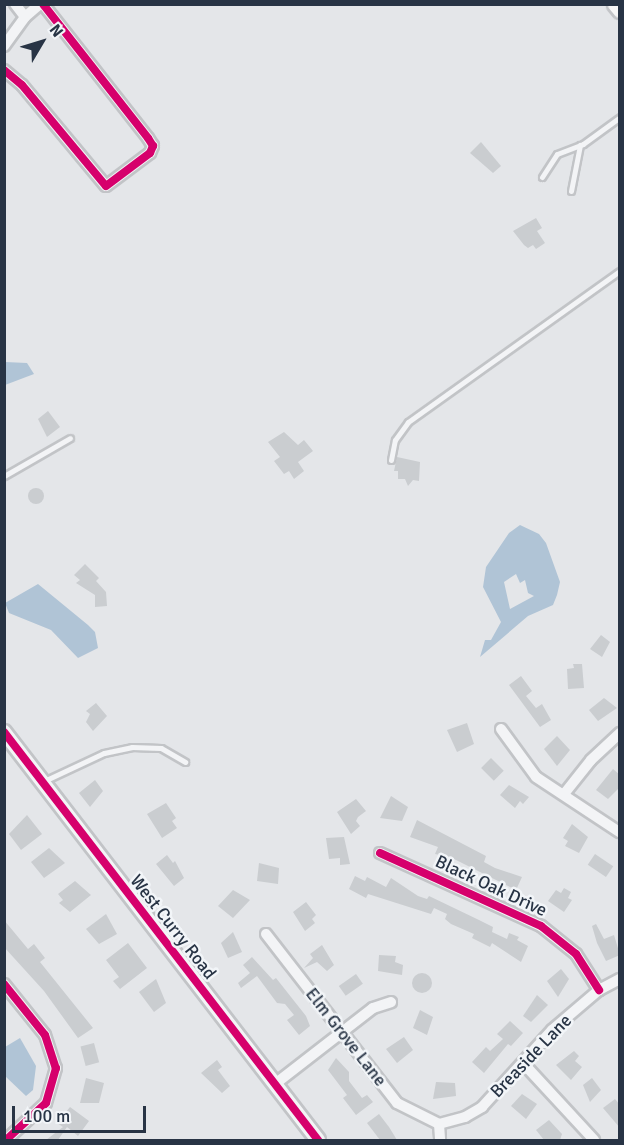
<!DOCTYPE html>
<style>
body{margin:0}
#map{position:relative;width:624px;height:1145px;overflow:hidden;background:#e4e6e9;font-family:Signika,sans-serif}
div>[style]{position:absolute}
.water>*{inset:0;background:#b0c4d6}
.building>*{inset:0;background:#cacdd0;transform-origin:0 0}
.round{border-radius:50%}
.roads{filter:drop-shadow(2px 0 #c2c4c7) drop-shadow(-2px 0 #c2c4c7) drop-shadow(0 2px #c2c4c7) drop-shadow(0 -2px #c2c4c7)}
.service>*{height:5px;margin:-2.5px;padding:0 2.5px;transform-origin:2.5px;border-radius:2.5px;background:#f3f4f6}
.minor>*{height:10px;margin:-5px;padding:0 5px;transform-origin:5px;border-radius:5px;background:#f3f4f6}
.tertiary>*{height:14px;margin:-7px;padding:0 7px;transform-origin:7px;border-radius:7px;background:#f3f4f6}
.secondary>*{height:15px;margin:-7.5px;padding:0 7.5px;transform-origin:7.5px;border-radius:7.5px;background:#f7f7f7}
.cycleway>*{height:8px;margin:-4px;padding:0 4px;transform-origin:4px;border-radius:4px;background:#d6006c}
span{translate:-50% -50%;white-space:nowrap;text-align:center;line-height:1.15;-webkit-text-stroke:5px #f2f5f8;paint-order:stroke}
.street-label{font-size:18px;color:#283445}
.frame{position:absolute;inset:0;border:6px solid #283445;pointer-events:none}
.north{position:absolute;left:12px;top:12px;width:60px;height:60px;-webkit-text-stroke:4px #f2f5f8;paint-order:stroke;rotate:52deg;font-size:16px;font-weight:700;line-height:24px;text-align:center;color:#283445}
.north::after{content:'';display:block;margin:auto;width:21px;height:27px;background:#283445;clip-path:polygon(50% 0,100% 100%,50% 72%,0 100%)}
.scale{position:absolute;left:12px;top:1106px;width:134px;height:27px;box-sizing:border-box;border:3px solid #283445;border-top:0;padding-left:8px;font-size:18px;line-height:21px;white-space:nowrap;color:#283445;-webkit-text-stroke:4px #f2f5f8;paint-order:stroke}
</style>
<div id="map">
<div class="water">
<div style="clip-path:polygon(5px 362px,27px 363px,34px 374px,5px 385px)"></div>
<div style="clip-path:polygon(evenodd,520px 525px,539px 534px,546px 543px,560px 582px,557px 595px,553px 605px,528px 616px,480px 657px,485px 640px,491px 640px,501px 622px,483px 587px,486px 567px,509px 533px,520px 525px,516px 574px,520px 583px,525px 580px,528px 593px,534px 596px,510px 609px,504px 582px,516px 574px)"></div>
<div style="clip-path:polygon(38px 584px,88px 625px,95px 632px,98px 648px,78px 658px,51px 630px,9px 613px,5px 603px)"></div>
<div style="clip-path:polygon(20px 1038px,36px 1066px,33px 1090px,26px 1096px,5px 1076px,5px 1047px)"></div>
</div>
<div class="building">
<div style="clip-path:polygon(481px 142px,501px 166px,493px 173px,470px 153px)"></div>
<div style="clip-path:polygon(536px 218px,542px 228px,537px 231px,545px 243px,536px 249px,533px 245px,528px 248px,524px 245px,513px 231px)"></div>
<div style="clip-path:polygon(48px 411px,60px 427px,47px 437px,38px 419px)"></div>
<div style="clip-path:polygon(284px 432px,298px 445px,304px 440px,313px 451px,298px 462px,304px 471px,294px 479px,289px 471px,284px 474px,274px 461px,280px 457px,268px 442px)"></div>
<div style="clip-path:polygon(397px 457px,420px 462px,419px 481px,413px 480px,408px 486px,405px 479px,398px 479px,398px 471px,394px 471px)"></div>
<div class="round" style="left:28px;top:488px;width:16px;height:16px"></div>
<div style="clip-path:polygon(85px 564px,99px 578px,96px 581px,106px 592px,107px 606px,95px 607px,95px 595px,76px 583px,80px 580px,74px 575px)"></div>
<div style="clip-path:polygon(601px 635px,610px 642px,602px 657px,590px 649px)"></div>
<div style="clip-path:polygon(573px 664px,582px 664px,584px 688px,568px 689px,567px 669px,574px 668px)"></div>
<div style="clip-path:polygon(521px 676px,532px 691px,526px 696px,536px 708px,542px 704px,551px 720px,540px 727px,509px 685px)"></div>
<div style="clip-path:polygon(604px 698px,617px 708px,598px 721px,589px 710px)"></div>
<div style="clip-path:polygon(96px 703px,107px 716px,93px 731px,86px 722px,90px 714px,86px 711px)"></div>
<div style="clip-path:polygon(467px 723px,474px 744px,457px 752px,447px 730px)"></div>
<div style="clip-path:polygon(557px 736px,570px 750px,557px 766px,544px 749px)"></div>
<div style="left:491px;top:758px;width:18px;height:14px;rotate:45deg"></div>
<div style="clip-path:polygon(613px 769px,620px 775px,620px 787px,608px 799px,596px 790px)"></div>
<div style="clip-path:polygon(95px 780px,103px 791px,90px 807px,79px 793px)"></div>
<div style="clip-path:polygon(509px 785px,529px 797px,523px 804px,520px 801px,515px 808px,500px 795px)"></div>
<div style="clip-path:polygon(391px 796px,408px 807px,402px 821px,380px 818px)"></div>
<div style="clip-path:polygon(356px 799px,366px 811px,358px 817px,356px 821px,360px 826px,351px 834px,337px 812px)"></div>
<div style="clip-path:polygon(166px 803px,176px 818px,172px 821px,177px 828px,162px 838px,147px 814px)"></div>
<div style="clip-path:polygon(27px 815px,42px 834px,21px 850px,9px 834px)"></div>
<div style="clip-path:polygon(417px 820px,486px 856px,484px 862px,495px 868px,522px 877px,516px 890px,450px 857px,435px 854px,438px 847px,410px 837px)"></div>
<div style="clip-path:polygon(572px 824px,588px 837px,579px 853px,565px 846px,568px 841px,563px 838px)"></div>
<div style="clip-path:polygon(344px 837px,350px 864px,340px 865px,340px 858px,329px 859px,326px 838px)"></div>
<div style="clip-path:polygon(49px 848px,65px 863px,44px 878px,31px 862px)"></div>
<div style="left:595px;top:854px;width:22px;height:13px;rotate:34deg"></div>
<div style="clip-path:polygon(167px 855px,173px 863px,175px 861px,184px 878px,174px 886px,156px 864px)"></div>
<div style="clip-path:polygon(259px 863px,279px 868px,278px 884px,257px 881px)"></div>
<div style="clip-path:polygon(355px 876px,365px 881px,367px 877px,386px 887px,391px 878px,418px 896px,427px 899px,429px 896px,479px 920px,493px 927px,492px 932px,507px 939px,509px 933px,519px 937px,517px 940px,528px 946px,521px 962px,492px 943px,490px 947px,472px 938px,474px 934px,451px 924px,445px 919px,447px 914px,434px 908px,431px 914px,368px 894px,366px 898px,349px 889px)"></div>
<div style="clip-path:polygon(75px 881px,91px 895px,70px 912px,59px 903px,63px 900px,58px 894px)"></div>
<div style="clip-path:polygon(564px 888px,571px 892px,568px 898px,572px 900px,564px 912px,548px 901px,556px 890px,561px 893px)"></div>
<div style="clip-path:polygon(233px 890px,250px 900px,233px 918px,218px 906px)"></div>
<div style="clip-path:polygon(306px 902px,316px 915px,312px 919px,315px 923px,305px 931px,293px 912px)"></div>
<div style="clip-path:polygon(106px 914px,117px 934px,99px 944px,86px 929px)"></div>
<div style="clip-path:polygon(4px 920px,28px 949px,34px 944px,45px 958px,40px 962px,93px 1028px,78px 1038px,44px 991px,4px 947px)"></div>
<div style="clip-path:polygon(596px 924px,604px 939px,614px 935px,620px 955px,606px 961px,597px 943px,592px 926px)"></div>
<div style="clip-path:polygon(233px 932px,242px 952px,228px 958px,221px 943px)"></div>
<div style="clip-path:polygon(128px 943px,147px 968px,120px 989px,113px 981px,119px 977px,106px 960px)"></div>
<div style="clip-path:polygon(322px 945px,334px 965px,327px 971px,317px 962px,304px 968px,313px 958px,310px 954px)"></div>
<div style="clip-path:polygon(379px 955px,396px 956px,395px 962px,403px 965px,402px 975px,378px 971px)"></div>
<div style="clip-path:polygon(252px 957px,273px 980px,276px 978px,306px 1016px,310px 1026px,299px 1035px,287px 1020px,294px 1015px,285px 1004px,277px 1003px,257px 976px,241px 988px,238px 983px,250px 973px,243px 965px)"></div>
<div style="clip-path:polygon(561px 969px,569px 979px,558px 997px,547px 981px)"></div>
<div class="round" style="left:412px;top:973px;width:20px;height:20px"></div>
<div style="left:356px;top:974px;width:12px;height:21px;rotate:55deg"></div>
<div style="clip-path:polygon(156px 979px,166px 1003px,154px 1012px,139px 992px)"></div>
<div style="clip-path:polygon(537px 995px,548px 1005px,531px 1022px,523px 1016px)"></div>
<div style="clip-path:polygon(420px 1010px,433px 1017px,427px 1035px,413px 1028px)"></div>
<div style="clip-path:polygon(510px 1021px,523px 1033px,511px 1046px,508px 1044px,484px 1073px,472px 1062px,486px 1047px,490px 1051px,503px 1039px,497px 1034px)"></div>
<div style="clip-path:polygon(404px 1037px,413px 1050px,397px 1063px,386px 1049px)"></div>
<div style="left:94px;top:1043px;width:20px;height:14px;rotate:75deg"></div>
<div style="clip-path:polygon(574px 1051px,579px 1056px,575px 1061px,582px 1067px,571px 1080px,556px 1065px)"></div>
<div style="clip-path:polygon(336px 1058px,349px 1072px,349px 1081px,362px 1098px,367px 1095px,373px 1102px,356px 1115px,343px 1098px,347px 1095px,328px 1070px)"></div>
<div style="clip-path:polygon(217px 1060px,222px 1067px,218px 1070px,230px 1086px,222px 1093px,201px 1073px)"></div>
<div style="clip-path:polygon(86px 1078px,104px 1083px,99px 1103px,80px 1103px)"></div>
<div style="clip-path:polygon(592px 1078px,601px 1090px,590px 1102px,583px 1085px)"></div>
<div style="clip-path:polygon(436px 1082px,455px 1083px,456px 1096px,433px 1099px)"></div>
<div style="clip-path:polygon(522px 1094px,537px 1104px,526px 1119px,511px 1106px)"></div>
<div style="clip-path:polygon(615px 1099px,620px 1105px,620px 1128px,603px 1108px)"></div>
<div style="clip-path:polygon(70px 1107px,89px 1121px,78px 1136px,67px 1127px,58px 1140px,46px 1140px,63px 1127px,57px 1123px)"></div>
<div style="clip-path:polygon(379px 1114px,389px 1127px,397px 1140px,380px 1140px,367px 1123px)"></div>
<div style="clip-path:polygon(549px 1120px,562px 1134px,560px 1140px,544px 1140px,536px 1130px)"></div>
</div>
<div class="roads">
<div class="service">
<div style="left:542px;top:177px;width:27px;rotate:-57deg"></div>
<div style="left:557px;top:154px;width:28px;rotate:-21deg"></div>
<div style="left:583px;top:144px;width:46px;rotate:-36.1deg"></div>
<div style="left:571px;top:191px;width:47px;rotate:-78.9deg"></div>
<div style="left:391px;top:460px;width:20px;rotate:-79deg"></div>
<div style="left:395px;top:440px;width:22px;rotate:-54deg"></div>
<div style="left:408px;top:422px;width:260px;rotate:-35.5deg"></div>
<div style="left:4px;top:476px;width:76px;rotate:-29.9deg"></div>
<div style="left:44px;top:781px;width:66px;rotate:-25deg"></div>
<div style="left:104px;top:753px;width:29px;rotate:-12deg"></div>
<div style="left:132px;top:747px;width:29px;rotate:2deg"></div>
<div style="left:161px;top:748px;width:28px;rotate:30deg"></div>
</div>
<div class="minor">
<div style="left:15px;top:4px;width:16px;rotate:52deg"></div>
<div style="left:4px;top:46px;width:36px;rotate:-54deg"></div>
<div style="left:25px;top:17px;width:20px;rotate:-41deg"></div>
<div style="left:4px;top:70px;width:23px;rotate:40deg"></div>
<div style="left:22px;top:85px;width:131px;rotate:50.3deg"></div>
<div style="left:106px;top:186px;width:55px;rotate:-36.9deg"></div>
<div style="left:150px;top:153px;width:8px;rotate:-67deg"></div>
<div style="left:153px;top:146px;width:9px;rotate:-122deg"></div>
<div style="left:148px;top:138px;width:170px;rotate:-128.1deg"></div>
<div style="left:501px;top:729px;width:59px;rotate:53.9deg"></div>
<div style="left:536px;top:777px;width:100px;rotate:33.5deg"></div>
<div style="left:564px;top:794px;width:43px;rotate:-51.5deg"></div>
<div style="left:591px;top:760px;width:40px;rotate:-43deg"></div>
<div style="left:380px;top:853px;width:177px;rotate:24.4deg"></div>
<div style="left:541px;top:926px;width:45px;rotate:38.7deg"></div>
<div style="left:576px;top:954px;width:43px;rotate:57.4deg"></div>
<div style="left:266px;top:934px;width:214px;rotate:52.2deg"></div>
<div style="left:397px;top:1103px;width:47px;rotate:26.6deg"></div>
<div style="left:4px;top:984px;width:65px;rotate:51.2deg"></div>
<div style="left:45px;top:1035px;width:35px;rotate:72deg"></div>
<div style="left:56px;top:1068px;width:36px;rotate:106deg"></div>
<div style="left:46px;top:1103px;width:54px;rotate:137.2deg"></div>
<div style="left:523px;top:1063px;width:105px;rotate:47.3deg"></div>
<div style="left:275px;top:1084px;width:124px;rotate:-37.8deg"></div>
<div style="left:373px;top:1008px;width:19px;rotate:-18deg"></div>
<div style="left:439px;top:1124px;width:27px;rotate:-15deg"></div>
<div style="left:465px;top:1117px;width:20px;rotate:-30deg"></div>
<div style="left:482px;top:1107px;width:104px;rotate:-47.7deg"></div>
<div style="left:552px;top:1030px;width:62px;rotate:-40.4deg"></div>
<div style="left:599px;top:990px;width:24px;rotate:-28deg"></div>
<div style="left:439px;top:1124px;width:16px;rotate:86deg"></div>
</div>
<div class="tertiary">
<div style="left:4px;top:732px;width:515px;rotate:52.42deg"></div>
</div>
<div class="secondary">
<div style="left:615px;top:4px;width:8px;rotate:50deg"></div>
</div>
</div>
<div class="cycleway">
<div style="left:4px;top:70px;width:23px;rotate:40deg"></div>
<div style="left:22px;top:85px;width:131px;rotate:50.3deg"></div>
<div style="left:106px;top:186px;width:55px;rotate:-36.9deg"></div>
<div style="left:150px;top:153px;width:8px;rotate:-67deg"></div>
<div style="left:153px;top:146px;width:9px;rotate:-122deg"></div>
<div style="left:148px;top:138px;width:170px;rotate:-128.1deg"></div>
<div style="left:4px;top:732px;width:515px;rotate:52.42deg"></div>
<div style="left:380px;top:853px;width:177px;rotate:24.4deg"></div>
<div style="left:541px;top:926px;width:45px;rotate:38.7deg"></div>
<div style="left:576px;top:954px;width:43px;rotate:57.4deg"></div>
<div style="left:4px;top:984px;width:65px;rotate:51.2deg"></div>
<div style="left:45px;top:1035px;width:35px;rotate:72deg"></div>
<div style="left:56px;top:1068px;width:36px;rotate:106deg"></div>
<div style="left:46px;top:1103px;width:54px;rotate:137.2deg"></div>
</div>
<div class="street-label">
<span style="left:491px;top:886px;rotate:25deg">Black Oak Drive</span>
<span style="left:173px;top:927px;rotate:52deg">West Curry Road</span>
<span style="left:346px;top:1037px;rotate:52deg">Elm Grove Lane</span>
<span style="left:531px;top:1056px;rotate:-46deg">Breaside Lane</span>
</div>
<div class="frame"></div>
<div class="north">N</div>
<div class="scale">100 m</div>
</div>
